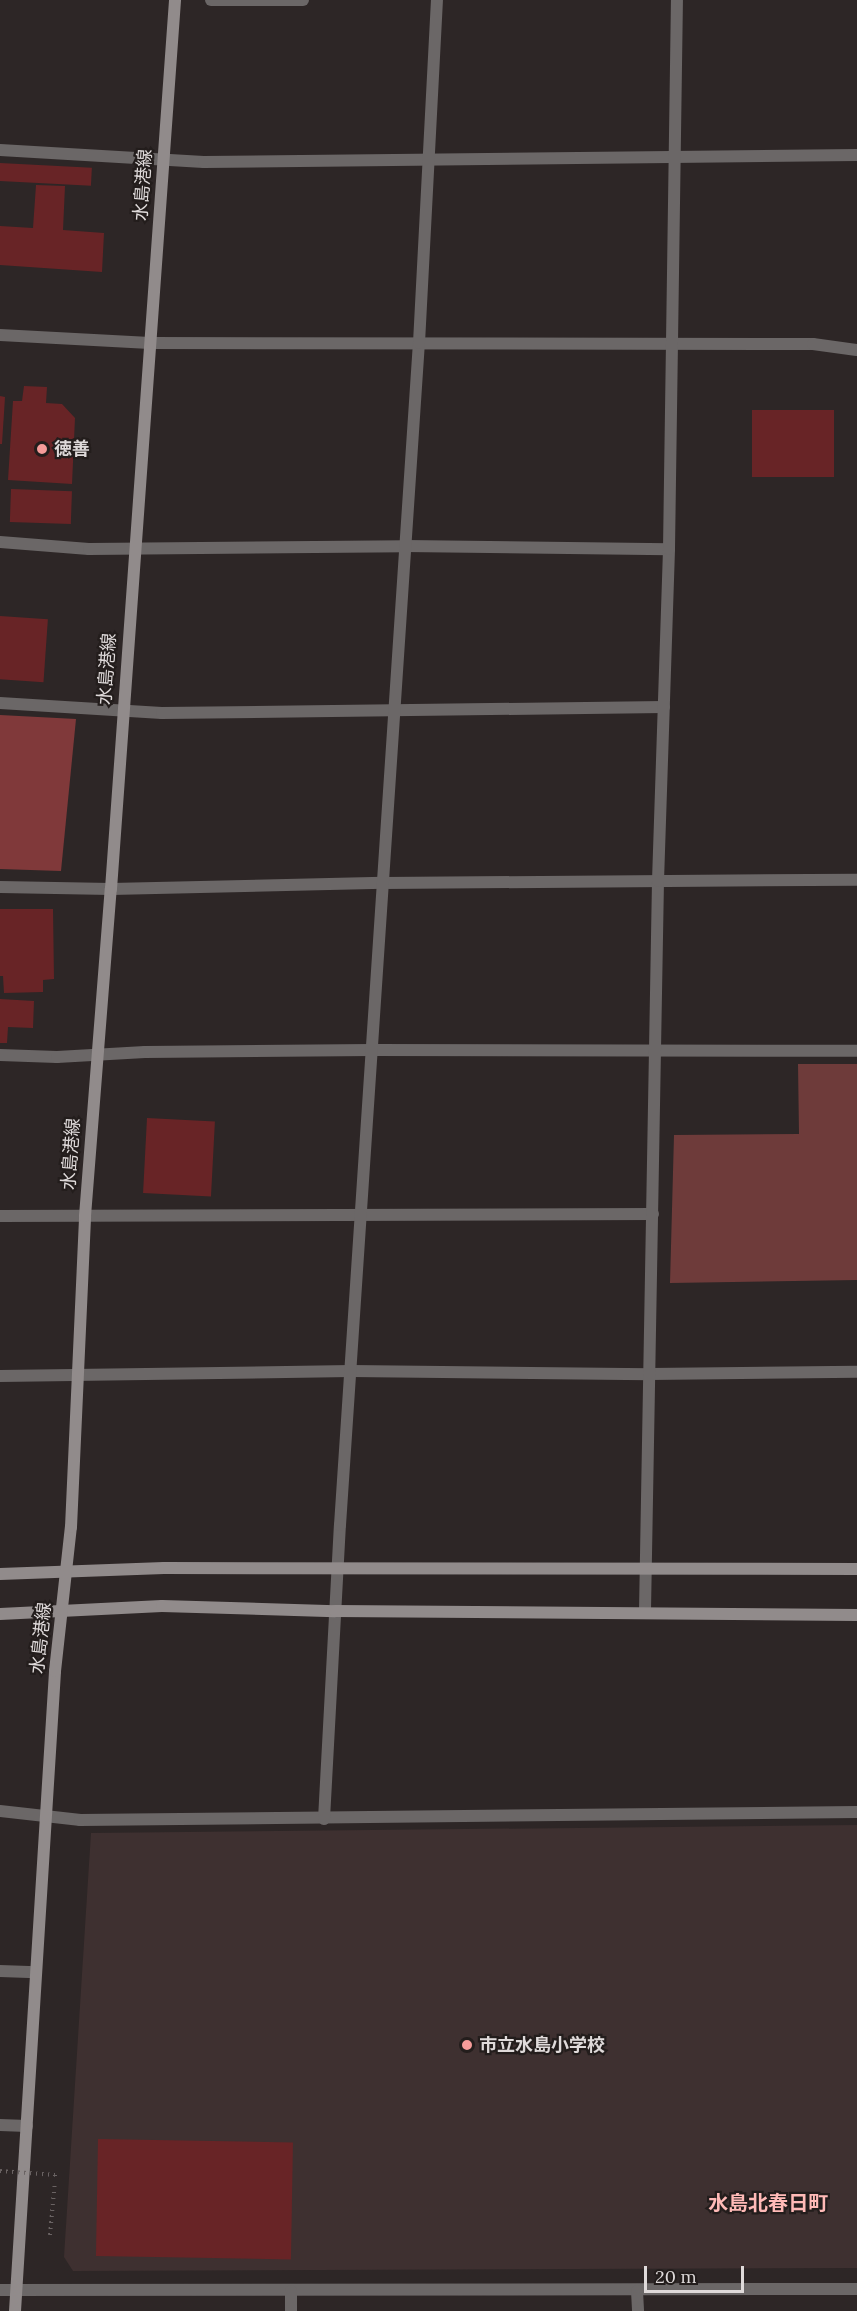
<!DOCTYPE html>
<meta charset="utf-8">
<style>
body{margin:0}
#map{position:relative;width:857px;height:2311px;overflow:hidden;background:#2d2626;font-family:Lora,"Noto Sans JP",serif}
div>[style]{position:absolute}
.built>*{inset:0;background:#3e3030}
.green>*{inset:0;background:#6e3b3a}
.forest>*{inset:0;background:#80393a}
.building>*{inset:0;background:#682426;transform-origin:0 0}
.path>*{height:4px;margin-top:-2px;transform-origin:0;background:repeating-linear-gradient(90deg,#6a6363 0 1.5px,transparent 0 6px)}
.street>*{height:12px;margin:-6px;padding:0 6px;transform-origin:6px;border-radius:6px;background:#6b6767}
.secondary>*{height:12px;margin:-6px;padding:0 6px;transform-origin:6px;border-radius:6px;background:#918b8b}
.path-bridge>*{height:4px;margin-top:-2px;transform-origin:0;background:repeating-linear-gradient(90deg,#6a6363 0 1.5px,transparent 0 6px)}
.dots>*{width:16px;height:16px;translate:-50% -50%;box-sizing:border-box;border:3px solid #231d1c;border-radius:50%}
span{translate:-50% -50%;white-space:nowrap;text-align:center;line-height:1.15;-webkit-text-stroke:4.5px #231d1c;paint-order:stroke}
.street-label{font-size:18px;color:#dfdada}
.poi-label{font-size:18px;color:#dfdada;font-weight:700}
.left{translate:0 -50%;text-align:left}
.neighbourhood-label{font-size:20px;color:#ffbab7;font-weight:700}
.scale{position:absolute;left:644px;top:2266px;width:100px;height:27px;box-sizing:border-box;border:3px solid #dfdada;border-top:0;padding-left:8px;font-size:18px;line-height:21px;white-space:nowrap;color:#dfdada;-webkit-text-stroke:4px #231d1c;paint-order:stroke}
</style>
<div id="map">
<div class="built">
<div style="clip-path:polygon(857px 1825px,857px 2268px,73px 2271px,64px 2257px,91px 1833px)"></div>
</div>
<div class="green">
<div style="clip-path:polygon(798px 1064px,857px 1064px,857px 1280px,670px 1283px,674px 1135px,799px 1134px)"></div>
</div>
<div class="forest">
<div style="clip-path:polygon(0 715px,76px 719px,61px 871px,0 869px)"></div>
</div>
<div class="building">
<div style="left:0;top:163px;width:92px;height:18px;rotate:3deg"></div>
<div style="clip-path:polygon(36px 185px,65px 186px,63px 230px,104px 233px,102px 272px,0 265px,0 226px,33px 228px)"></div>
<div style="clip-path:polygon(24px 386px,47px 387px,46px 403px,62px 404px,75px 418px,72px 484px,8px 480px,13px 401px,22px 401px)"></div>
<div style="clip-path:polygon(0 396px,5px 397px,2px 444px,0 444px)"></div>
<div style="left:752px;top:410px;width:82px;height:67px"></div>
<div style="left:11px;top:489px;width:61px;height:33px;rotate:2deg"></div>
<div style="left:0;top:616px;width:48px;height:63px;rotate:4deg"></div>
<div style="clip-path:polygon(0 909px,53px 909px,54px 979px,43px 980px,43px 992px,4px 993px,3px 976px,0 976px)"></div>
<div style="clip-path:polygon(0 999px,34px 1001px,33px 1028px,8px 1027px,7px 1043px,0 1043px)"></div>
<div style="left:147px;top:1118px;width:68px;height:75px;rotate:3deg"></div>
<div style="left:98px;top:2139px;width:195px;height:117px;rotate:1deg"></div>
</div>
<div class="path">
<div style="left:50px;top:2235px;width:54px;rotate:-84.7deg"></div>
</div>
<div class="street">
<div style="left:211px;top:0;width:92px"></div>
<div style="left:0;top:150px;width:204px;rotate:3.4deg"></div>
<div style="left:204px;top:162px;width:653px;rotate:-0.61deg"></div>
<div style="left:0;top:335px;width:150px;rotate:3.1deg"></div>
<div style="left:150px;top:343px;width:663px;rotate:0.09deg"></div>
<div style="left:813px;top:344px;width:44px;rotate:7.8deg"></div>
<div style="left:0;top:542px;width:89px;rotate:4.5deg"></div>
<div style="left:89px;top:549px;width:316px;rotate:-0.5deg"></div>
<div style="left:405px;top:546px;width:264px;rotate:0.7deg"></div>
<div style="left:0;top:703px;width:162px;rotate:3.5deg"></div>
<div style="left:162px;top:713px;width:502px;rotate:-0.68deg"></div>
<div style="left:0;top:887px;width:111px;rotate:1deg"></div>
<div style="left:111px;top:889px;width:272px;rotate:-1.3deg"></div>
<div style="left:383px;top:883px;width:474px;rotate:-0.4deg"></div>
<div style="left:0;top:1055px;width:57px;rotate:2deg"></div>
<div style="left:57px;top:1057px;width:88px;rotate:-3.3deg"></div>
<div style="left:145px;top:1052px;width:227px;rotate:-0.5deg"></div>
<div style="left:372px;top:1050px;width:485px;rotate:0.1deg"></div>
<div style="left:0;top:1216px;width:653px;rotate:-0.18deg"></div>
<div style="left:0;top:1376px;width:351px;rotate:-0.8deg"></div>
<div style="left:351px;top:1371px;width:299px;rotate:0.6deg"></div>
<div style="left:650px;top:1374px;width:207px;rotate:-0.6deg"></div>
<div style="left:645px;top:1611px;width:730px;rotate:-88.98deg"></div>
<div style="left:658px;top:881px;width:332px;rotate:-88.1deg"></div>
<div style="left:669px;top:549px;width:549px;rotate:-89.17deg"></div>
<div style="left:0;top:1811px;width:81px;rotate:6.4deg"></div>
<div style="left:80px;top:1820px;width:777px;rotate:-0.59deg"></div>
<div style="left:324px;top:1819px;width:294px;rotate:-86.9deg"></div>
<div style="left:340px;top:1525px;width:1185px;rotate:-86.18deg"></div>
<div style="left:419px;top:343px;width:343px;rotate:-87deg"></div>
<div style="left:0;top:1971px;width:36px;rotate:2deg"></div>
<div style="left:0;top:2125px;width:27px;rotate:2deg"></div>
<div style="left:0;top:2290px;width:857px;rotate:-0.07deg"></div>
<div style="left:637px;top:2291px;width:20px;rotate:87deg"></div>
<div style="left:291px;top:2311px;width:20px;rotate:-90deg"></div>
</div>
<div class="secondary">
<div style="left:0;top:1574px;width:164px;rotate:-2.1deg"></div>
<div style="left:164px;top:1568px;width:693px;rotate:0.08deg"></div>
<div style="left:0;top:1614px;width:162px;rotate:-2.8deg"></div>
<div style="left:162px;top:1606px;width:173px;rotate:1.7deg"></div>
<div style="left:335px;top:1611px;width:522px;rotate:0.44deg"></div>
<div style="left:15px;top:2311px;width:641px;rotate:-86.42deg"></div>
<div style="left:55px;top:1671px;width:145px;rotate:-83.7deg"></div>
<div style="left:71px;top:1527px;width:311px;rotate:-87.4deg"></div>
<div style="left:85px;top:1216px;width:328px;rotate:-85.5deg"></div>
<div style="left:111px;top:889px;width:891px;rotate:-85.88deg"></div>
</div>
<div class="path-bridge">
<div style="left:0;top:2171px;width:55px;rotate:4.2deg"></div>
<div style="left:55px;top:2175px;width:6px;rotate:90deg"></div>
</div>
<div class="dots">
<div style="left:42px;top:449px;background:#f59b99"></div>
<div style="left:467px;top:2045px;background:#f59b99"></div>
</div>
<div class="street-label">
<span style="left:143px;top:185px;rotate:-86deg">水島港線</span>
<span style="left:107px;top:669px;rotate:-86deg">水島港線</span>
<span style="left:71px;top:1154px;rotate:-86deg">水島港線</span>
<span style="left:41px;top:1638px;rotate:-84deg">水島港線</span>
</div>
<div class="poi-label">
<span class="left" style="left:54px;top:449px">徳善</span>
<span class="left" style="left:479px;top:2045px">市立水島小学校</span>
</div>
<div class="neighbourhood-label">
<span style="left:768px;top:2202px">水島北春日町</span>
</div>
<div class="scale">20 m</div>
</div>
